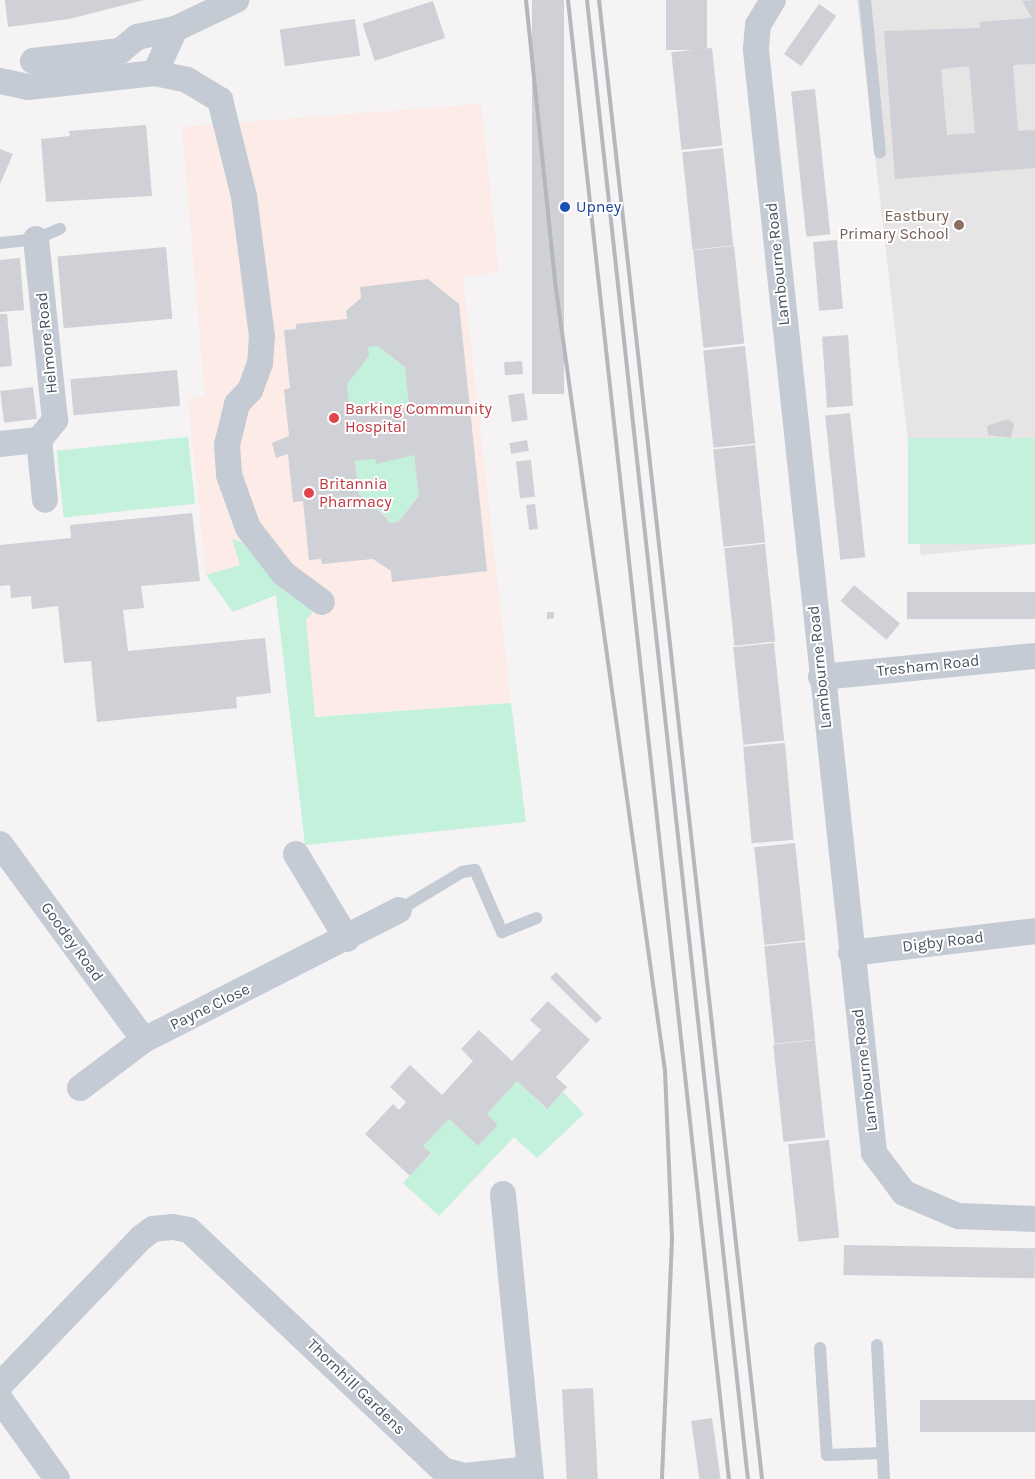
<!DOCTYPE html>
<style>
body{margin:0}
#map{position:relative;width:1035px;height:1479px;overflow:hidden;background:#f5f3f3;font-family:Karla,sans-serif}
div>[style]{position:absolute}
.education>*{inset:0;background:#e6e4e5}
.medical>*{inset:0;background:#fcebe6}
.green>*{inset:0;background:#c3f1db;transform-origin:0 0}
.building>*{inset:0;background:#cfd1d7;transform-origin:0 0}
.service>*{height:12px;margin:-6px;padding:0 6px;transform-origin:6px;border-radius:6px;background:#c4cbd4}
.minor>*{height:26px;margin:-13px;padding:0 13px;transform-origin:13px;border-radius:13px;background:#c4cbd4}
.rail>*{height:4px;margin:-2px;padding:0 2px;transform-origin:2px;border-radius:2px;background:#b5b7bd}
.dots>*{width:14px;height:14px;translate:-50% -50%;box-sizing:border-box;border:2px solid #fff;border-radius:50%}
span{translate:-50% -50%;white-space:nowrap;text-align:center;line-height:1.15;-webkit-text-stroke:4px #fff;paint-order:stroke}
.transit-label{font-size:16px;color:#164399}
.left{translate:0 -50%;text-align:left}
.education-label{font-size:16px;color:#785e54}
.right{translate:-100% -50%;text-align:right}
.street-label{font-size:16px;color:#4a5361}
.health-label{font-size:16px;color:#be3a42}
</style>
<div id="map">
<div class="education">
<div style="clip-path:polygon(857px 0,1035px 0,1035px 544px,921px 555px)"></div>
</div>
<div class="medical">
<div style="clip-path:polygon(481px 104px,499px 272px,463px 277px,511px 703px,290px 718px,276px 595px,233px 612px,206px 575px,188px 398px,205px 396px,182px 127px)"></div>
</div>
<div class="green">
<div style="clip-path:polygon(378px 346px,405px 367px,409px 407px,382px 410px,380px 401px,361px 405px,362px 412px,350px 413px,347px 384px,368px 347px)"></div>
<div style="left:188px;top:437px;width:67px;height:132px;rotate:84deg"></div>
<div style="left:1035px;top:438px;width:106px;height:127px;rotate:90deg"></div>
<div style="clip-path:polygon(414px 455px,419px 496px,398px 522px,388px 523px,387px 517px,359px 494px,355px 461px)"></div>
<div style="clip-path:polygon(232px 539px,242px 542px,283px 590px,314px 610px,306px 620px,315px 717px,511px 703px,526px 822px,305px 845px,276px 595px,233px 612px,206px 575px,240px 565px)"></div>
<div style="clip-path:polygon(517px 1081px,546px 1109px,563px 1092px,584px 1114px,537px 1158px,514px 1137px,439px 1216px,403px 1183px,431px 1154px,423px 1146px,449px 1119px,478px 1146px,498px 1125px,487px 1114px)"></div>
</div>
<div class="building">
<div style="clip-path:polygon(5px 0,144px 0,69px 19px,8px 27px)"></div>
<div style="left:532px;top:0;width:32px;height:394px"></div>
<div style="left:666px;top:0;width:41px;height:50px"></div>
<div style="clip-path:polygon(evenodd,1035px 0,1035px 64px,1013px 65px,1018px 131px,1035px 130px,1035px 168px,895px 179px,884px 31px,980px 28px,979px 22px,1032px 18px,1022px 1px,1035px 0,969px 66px,975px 133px,947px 135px,941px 69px,969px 66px)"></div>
<div style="left:433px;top:1px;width:39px;height:74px;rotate:72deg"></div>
<div style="left:819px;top:4px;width:21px;height:61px;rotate:35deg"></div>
<div style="left:355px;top:19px;width:37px;height:76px;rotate:82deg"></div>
<div style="left:712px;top:48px;width:98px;height:41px;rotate:84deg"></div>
<div style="left:815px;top:89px;width:146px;height:24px;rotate:84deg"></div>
<div style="clip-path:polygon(146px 125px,152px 196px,46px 202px,41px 139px,70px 136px,69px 131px)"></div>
<div style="left:723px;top:148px;width:98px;height:41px;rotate:84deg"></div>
<div style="clip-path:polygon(0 149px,13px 154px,0 184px)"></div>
<div style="left:837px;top:240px;width:69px;height:24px;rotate:85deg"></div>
<div style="left:734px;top:246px;width:98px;height:41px;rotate:84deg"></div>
<div style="left:166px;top:247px;width:72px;height:109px;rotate:85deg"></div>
<div style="clip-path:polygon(20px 258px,24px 310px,0 312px,0 260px)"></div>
<div style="clip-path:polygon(evenodd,428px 279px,459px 304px,487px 571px,392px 582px,391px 571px,373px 559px,322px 564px,321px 559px,309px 560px,303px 501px,293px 502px,288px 454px,276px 458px,272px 443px,289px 436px,284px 390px,290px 388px,284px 330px,296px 329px,296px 324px,347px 319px,346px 311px,361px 298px,360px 287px,428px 279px,378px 346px,405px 367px,409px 407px,382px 410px,380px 401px,361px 405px,362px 412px,350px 413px,347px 384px,369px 356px,368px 347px,378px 346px,428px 279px,414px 455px,419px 496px,398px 522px,388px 523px,387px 518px,359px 494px,355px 461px,375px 459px,376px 464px,414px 455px)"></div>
<div style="clip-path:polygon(0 314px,7px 314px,12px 366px,0 367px)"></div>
<div style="left:848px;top:335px;width:71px;height:26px;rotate:86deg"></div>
<div style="left:745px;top:346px;width:98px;height:42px;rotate:84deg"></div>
<div style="left:522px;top:361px;width:13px;height:18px;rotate:86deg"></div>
<div style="left:177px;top:370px;width:36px;height:107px;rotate:85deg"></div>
<div style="left:33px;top:387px;width:32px;height:33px;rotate:83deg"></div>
<div style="left:524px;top:393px;width:27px;height:16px;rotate:82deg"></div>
<div style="left:850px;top:413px;width:145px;height:25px;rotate:84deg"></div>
<div style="clip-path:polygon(1008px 419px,1014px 424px,1011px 438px,988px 435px,987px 426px)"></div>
<div style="left:527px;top:440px;width:11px;height:18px;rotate:80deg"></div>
<div style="left:755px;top:445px;width:98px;height:42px;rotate:84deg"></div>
<div style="left:531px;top:460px;width:37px;height:15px;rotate:84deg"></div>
<div style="left:535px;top:504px;width:25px;height:9px;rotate:83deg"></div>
<div style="clip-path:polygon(192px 513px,200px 581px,141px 586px,144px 608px,123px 610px,128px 651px,265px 638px,271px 693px,236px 697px,237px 708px,97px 722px,91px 661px,64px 663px,58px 606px,32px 609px,31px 596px,11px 598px,10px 585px,0 586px,0 545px,71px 538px,70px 525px)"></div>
<div style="left:765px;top:544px;width:98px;height:41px;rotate:84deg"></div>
<div style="left:854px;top:585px;width:60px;height:21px;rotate:40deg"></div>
<div style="left:1035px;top:592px;width:27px;height:128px;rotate:90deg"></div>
<div style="clip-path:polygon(547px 612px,554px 612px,554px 618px,547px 619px)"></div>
<div style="left:774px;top:643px;width:98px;height:41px;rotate:84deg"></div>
<div style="left:785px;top:743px;width:97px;height:42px;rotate:85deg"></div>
<div style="left:795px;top:843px;width:98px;height:41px;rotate:84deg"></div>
<div style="left:805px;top:942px;width:98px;height:41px;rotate:84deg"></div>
<div style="left:556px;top:972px;width:65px;height:8px;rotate:45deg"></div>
<div style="clip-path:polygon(548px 1001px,590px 1040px,556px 1077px,567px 1087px,547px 1109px,517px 1081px,487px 1114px,498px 1125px,478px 1146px,449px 1119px,423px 1146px,431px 1153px,410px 1176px,365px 1134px,393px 1104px,399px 1110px,406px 1102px,390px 1087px,410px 1065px,442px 1095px,473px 1061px,461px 1049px,479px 1030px,512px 1061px,541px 1030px,530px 1020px)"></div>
<div style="left:815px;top:1040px;width:98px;height:42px;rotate:84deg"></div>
<div style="left:829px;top:1140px;width:98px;height:41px;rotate:84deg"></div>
<div style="left:844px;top:1245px;width:191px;height:30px;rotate:1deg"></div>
<div style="left:593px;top:1388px;width:91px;height:31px;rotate:87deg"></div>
<div style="left:1035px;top:1400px;width:32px;height:115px;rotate:90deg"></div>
<div style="left:712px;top:1418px;width:61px;height:21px;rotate:82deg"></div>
</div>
<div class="service">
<div style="left:865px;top:0;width:153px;rotate:84.4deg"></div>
<div style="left:0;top:243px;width:36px;rotate:-6deg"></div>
<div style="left:36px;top:239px;width:26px;rotate:-23deg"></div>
<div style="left:399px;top:910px;width:74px;rotate:-31.1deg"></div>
<div style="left:462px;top:872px;width:13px;rotate:-9deg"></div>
<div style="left:475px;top:870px;width:68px;rotate:66.5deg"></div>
<div style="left:502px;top:932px;width:37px;rotate:-22deg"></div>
<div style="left:877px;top:1345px;width:134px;rotate:87deg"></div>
<div style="left:820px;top:1348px;width:107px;rotate:86.3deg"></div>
<div style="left:827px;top:1455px;width:56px;rotate:-2deg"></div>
</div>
<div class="minor">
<div style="left:773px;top:0;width:29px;rotate:121deg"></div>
<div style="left:758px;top:25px;width:25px;rotate:95deg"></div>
<div style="left:756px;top:50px;width:1109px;rotate:83.89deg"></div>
<div style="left:874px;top:1153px;width:50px;rotate:53.1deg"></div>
<div style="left:904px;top:1193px;width:59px;rotate:23.1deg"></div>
<div style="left:958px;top:1216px;width:77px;rotate:2.2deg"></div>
<div style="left:33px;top:61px;width:88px;rotate:-6.6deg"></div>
<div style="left:120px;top:51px;width:22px;rotate:-39deg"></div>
<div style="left:137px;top:37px;width:39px;rotate:-12deg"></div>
<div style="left:175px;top:29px;width:68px;rotate:-25.4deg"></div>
<div style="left:155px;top:73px;width:48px;rotate:-65.6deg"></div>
<div style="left:0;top:81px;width:29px;rotate:12deg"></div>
<div style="left:28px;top:87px;width:128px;rotate:-6.3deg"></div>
<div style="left:155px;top:73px;width:33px;rotate:12deg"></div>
<div style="left:187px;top:80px;width:39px;rotate:31deg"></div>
<div style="left:220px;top:100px;width:99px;rotate:76deg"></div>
<div style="left:244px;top:196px;width:141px;rotate:82.7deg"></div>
<div style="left:262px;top:336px;width:27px;rotate:94deg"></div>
<div style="left:260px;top:363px;width:29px;rotate:110deg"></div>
<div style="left:250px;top:390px;width:19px;rotate:133deg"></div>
<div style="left:237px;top:404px;width:42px;rotate:103.7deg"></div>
<div style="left:227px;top:445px;width:30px;rotate:86deg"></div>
<div style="left:229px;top:475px;width:56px;rotate:70.3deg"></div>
<div style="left:248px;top:528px;width:58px;rotate:52deg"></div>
<div style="left:284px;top:574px;width:47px;rotate:36.4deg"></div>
<div style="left:39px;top:440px;width:60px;rotate:84.3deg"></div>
<div style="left:0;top:444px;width:39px;rotate:-6deg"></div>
<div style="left:39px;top:440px;width:26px;rotate:-51deg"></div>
<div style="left:55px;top:420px;width:182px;rotate:-96deg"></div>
<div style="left:821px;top:677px;width:215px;rotate:-5.6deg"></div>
<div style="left:0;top:844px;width:243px;rotate:53.7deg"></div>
<div style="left:296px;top:854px;width:99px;rotate:59deg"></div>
<div style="left:851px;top:953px;width:185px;rotate:-6.8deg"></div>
<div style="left:80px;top:1088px;width:80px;rotate:-36.9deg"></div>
<div style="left:144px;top:1040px;width:286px;rotate:-27deg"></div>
<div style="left:503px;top:1194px;width:286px;rotate:84.4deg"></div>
<div style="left:0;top:1385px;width:204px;rotate:-46.2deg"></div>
<div style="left:141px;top:1238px;width:15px;rotate:-37deg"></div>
<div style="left:153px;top:1229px;width:20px;rotate:-6deg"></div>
<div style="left:173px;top:1227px;width:16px;rotate:11deg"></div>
<div style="left:189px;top:1230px;width:349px;rotate:43.4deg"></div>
<div style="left:443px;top:1470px;width:22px;rotate:16deg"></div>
<div style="left:464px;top:1476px;width:66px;rotate:-6.1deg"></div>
<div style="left:0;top:1399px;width:98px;rotate:54.5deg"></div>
</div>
<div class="rail">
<div style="left:526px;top:0;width:283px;rotate:84.1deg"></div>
<div style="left:555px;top:282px;width:797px;rotate:82.06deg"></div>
<div style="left:665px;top:1071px;width:168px;rotate:87.6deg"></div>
<div style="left:672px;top:1239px;width:240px;rotate:92.4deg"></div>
<div style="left:568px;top:0;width:1488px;rotate:83.79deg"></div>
<div style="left:587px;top:0;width:1488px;rotate:83.79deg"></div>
<div style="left:599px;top:0;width:1488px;rotate:83.71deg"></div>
</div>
<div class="dots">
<div style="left:565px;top:207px;background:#1a4fb4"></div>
<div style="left:959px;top:225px;background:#8d6e63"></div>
<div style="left:334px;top:418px;background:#e0444e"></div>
<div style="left:309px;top:493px;background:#e0444e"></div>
</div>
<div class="transit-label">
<span class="left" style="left:576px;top:207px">Upney</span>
</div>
<div class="education-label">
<span class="right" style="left:949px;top:225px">Eastbury<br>Primary School</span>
</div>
<div class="street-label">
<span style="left:778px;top:264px;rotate:-96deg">Lambourne Road</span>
<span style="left:47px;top:343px;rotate:-96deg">Helmore Road</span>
<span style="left:928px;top:666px;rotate:-6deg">Tresham Road</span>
<span style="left:820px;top:667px;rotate:-96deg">Lambourne Road</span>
<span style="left:72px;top:942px;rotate:54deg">Goodey Road</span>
<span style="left:943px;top:942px;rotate:-7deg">Digby Road</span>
<span style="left:210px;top:1007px;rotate:-26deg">Payne Close</span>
<span style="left:865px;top:1070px;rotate:-97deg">Lambourne Road</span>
<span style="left:356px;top:1387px;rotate:44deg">Thornhill Gardens</span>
</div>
<div class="health-label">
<span class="left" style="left:345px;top:418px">Barking Community<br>Hospital</span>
<span class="left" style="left:319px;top:493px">Britannia<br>Pharmacy</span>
</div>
</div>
